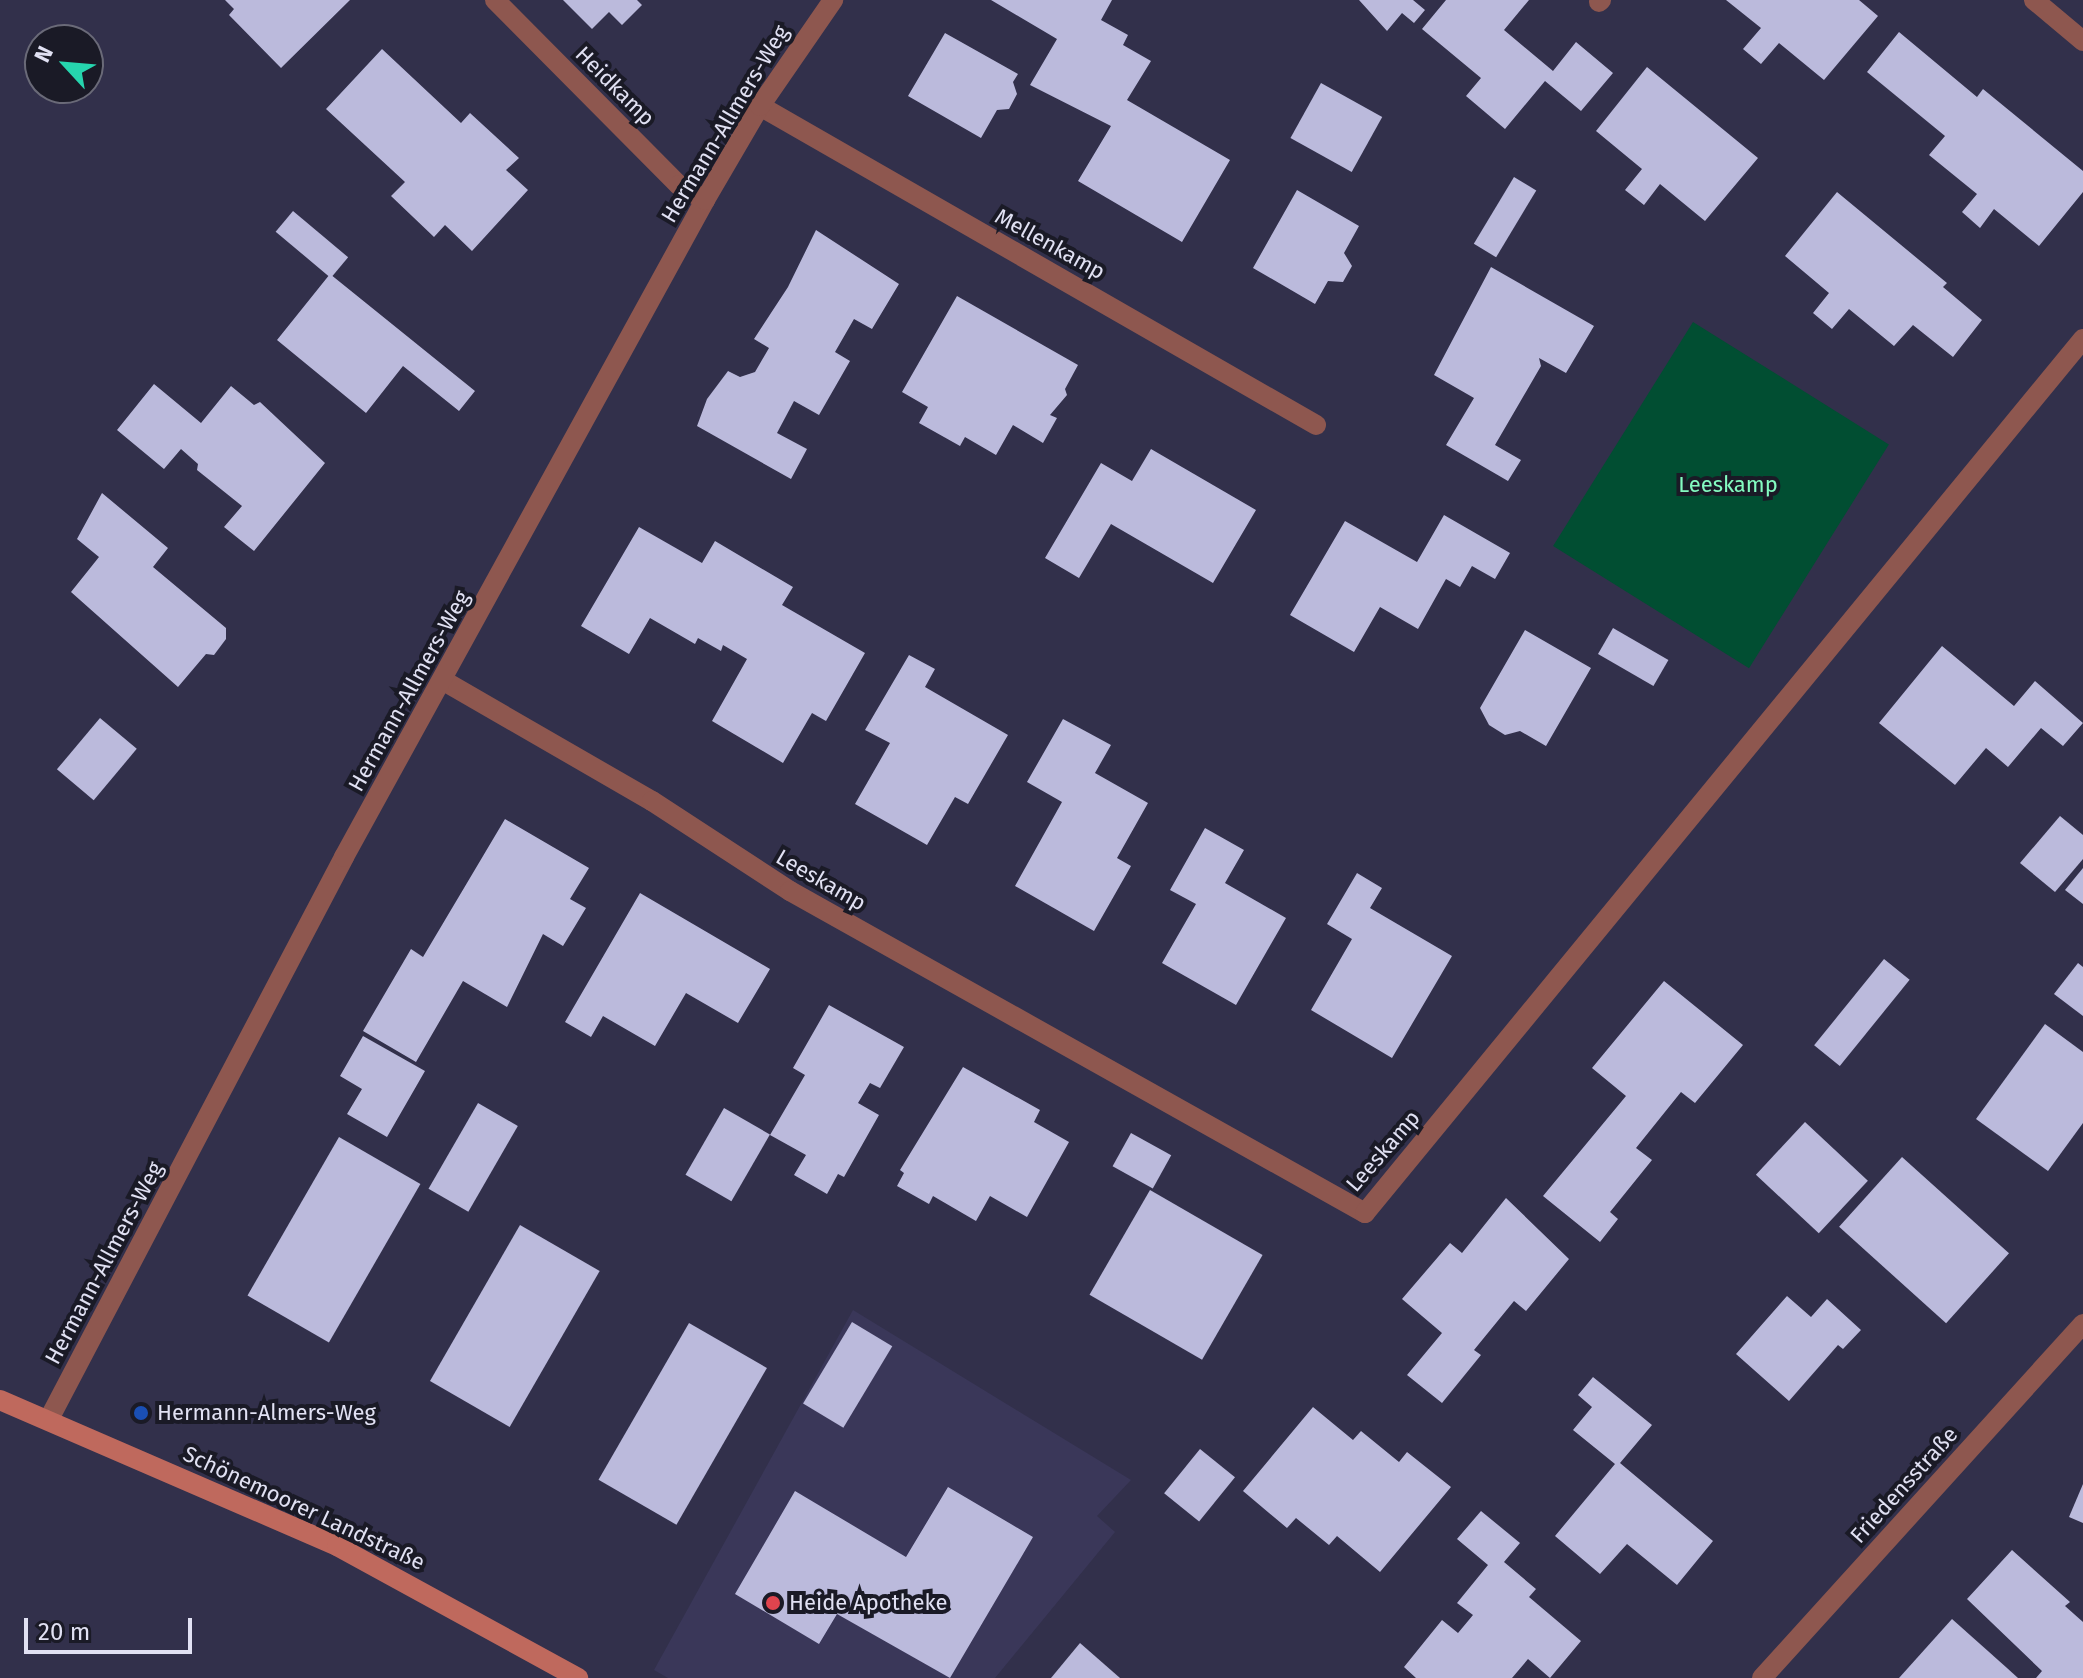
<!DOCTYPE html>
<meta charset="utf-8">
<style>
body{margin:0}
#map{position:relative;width:2083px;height:1678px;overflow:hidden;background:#32304b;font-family:"Fira Sans",sans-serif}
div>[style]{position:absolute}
.built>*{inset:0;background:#3a3759}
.green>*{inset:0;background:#014e32;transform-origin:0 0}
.building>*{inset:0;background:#bbbadc;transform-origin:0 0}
.lane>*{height:20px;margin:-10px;padding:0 10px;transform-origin:10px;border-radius:10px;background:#8e574f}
.street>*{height:20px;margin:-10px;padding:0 10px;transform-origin:10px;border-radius:10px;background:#8e574f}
.secondary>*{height:20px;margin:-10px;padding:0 10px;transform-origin:10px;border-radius:10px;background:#bf695d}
.dots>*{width:22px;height:22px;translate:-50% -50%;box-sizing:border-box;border:4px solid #1a1a26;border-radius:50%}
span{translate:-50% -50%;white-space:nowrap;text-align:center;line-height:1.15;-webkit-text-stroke:8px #1a1a26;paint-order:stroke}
.street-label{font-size:22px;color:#e1e1f3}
.park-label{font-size:22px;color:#84fbc1}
.poi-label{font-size:22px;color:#e1e1f3}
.left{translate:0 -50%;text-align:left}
.north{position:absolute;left:24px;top:24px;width:80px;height:80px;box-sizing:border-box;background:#1a1a26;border:2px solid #6a6a78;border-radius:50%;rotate:296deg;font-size:22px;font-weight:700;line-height:32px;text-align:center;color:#e1e1f3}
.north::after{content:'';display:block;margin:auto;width:28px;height:36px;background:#26d5ae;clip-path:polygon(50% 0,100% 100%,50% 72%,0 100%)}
.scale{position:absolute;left:24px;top:1618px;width:168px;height:36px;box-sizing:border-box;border:4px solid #e1e1f3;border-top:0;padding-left:10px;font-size:24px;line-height:28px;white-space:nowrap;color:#e1e1f3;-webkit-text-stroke:6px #1a1a26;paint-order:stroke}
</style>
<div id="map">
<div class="built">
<div style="clip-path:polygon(853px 1310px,1131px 1480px,1097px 1516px,1115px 1532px,995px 1678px,668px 1678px,654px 1670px)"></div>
</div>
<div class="green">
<div style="left:1693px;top:322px;width:231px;height:264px;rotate:32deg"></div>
</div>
<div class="building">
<div style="clip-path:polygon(225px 0,350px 0,281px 68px,229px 15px,234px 9px)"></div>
<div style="clip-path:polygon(563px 0,637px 0,642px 5px,622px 25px,609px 12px,592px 29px)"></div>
<div style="clip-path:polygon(991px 0,1112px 0,1101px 20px,1128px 35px,1123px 45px,1151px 61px,1127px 100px,1230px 160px,1182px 242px,1078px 181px,1111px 126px,1030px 85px,1057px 39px)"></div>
<div style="clip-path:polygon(1359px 0,1413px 0,1425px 10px,1414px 23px,1402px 13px,1387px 31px)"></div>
<div style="clip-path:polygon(1446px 0,1529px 0,1504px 30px,1553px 71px,1576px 42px,1613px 73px,1581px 111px,1545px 81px,1505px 129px,1466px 96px,1481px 78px,1422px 29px)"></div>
<div style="clip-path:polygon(1726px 0,1859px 0,1878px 16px,1824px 80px,1779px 43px,1761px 64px,1743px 49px,1761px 28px)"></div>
<div style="clip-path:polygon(1899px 32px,1977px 97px,1983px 89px,2083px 171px,2083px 192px,2039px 246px,1994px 209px,1980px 228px,1962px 212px,1977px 194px,1929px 155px,1945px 136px,1867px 72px)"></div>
<div style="clip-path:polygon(945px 33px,1018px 74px,1013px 82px,1017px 94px,1009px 109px,997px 110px,981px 138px,908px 96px)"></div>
<div style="clip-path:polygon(382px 49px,461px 123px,470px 113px,519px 158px,506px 170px,528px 190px,472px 251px,445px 225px,434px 237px,391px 196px,405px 182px,326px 109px)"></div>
<div style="clip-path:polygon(1647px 67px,1758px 158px,1705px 221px,1660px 184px,1644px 205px,1625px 190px,1642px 169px,1596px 131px)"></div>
<div style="left:1321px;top:83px;width:70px;height:63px;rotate:29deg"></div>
<div style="left:1514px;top:177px;width:26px;height:78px;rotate:31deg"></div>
<div style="clip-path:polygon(1297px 190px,1359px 226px,1344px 253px,1352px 266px,1343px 282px,1328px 281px,1315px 304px,1253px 268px)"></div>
<div style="clip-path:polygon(1837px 192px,1947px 283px,1943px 287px,1982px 320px,1953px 357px,1913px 325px,1894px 346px,1849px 309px,1832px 329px,1813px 313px,1829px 293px,1785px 256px)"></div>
<div style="left:293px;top:211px;width:72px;height:27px;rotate:40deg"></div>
<div style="clip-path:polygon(816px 230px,899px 284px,872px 329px,854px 319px,835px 352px,850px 361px,819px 415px,794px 401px,777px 433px,807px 449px,791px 479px,697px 426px,707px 399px,728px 371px,740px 377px,755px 372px,769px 348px,754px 339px,788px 287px)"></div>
<div style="clip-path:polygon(1491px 267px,1594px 326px,1566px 373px,1539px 358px,1541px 366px,1495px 445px,1521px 460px,1508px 481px,1446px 445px,1474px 398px,1434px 375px)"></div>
<div style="clip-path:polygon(330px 274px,475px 391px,459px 411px,403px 366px,366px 413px,277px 340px)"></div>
<div style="clip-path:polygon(957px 296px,1078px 365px,1065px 389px,1067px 395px,1050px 415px,1057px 418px,1043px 443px,1013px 425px,996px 455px,965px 437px,960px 446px,919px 423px,928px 407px,902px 392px)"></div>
<div style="clip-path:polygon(154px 384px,201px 423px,231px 386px,254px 405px,260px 402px,325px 463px,254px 551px,224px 527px,242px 506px,197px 470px,198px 464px,181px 449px,164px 469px,117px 430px)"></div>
<div style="clip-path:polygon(1151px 449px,1256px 510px,1213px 583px,1111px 524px,1079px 578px,1045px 558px,1101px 463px,1132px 481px)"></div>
<div style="clip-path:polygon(102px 493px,168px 548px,153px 567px,226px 628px,226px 639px,214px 655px,206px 654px,178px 687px,71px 592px,99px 557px,77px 539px)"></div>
<div style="clip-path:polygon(1444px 515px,1510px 553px,1495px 579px,1472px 566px,1460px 587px,1446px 579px,1418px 629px,1380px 607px,1354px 652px,1290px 615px,1345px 521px,1417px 562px)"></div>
<div style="clip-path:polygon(639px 527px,702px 563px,715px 541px,793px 587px,782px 605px,865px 653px,826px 721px,812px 713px,783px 763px,712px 721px,747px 659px,723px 645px,721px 651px,698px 638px,695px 644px,650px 618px,629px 654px,581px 626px)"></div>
<div style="left:1613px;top:628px;width:64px;height:30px;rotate:30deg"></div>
<div style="clip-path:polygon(1525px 630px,1591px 668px,1546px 746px,1520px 731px,1505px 735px,1489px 725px,1480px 708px)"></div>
<div style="clip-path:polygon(1942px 646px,2014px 706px,2035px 681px,2083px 723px,2063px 746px,2041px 728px,2008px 767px,1986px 748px,1955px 785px,1879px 723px)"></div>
<div style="clip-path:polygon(909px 655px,935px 669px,925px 687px,1008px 735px,968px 804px,955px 797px,927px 845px,855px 804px,890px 743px,865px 730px)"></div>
<div style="left:100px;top:718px;width:48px;height:67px;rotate:40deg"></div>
<div style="clip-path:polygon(1063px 719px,1111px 745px,1095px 773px,1148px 803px,1117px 858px,1131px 866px,1094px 931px,1015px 886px,1062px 802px,1027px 782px)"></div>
<div style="clip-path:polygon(2060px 816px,2083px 835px,2083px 859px,2055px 892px,2020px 863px)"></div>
<div style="clip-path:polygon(505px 819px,589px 868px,570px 899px,586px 908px,563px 946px,543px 934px,507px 1007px,463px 981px,416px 1062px,363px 1031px,411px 949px,423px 957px)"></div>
<div style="clip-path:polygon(1205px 828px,1244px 850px,1225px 883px,1286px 918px,1236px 1005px,1162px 963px,1196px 904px,1170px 890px)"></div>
<div style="clip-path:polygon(2083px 868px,2083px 904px,2065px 890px)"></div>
<div style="clip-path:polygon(1357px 873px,1382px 888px,1370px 908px,1452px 956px,1392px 1058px,1311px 1010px,1352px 939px,1327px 924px)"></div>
<div style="clip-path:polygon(640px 893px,770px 969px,738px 1023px,686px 993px,655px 1046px,603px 1016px,591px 1037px,565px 1022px)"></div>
<div style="left:1884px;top:959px;width:33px;height:111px;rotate:39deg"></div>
<div style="clip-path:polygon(2078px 963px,2083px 967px,2083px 1016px,2054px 994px)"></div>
<div style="clip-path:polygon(1664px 981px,1743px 1045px,1695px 1103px,1681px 1092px,1636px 1148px,1652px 1160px,1610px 1212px,1618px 1219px,1600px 1242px,1543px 1196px,1626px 1096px,1592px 1068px)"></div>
<div style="clip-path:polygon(829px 1005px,904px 1047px,880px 1088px,870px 1083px,858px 1103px,879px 1115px,844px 1177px,838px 1174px,827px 1194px,794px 1175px,806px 1155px,770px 1135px,805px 1075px,793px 1068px)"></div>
<div style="clip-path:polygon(2045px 1024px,2083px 1052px,2083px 1123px,2048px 1171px,1976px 1119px)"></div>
<div style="clip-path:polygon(363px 1036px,425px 1071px,387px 1137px,347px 1114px,362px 1089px,340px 1076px)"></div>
<div style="clip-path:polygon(963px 1067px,1040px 1110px,1034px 1122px,1069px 1142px,1027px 1217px,990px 1196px,976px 1221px,933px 1196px,929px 1204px,897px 1186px,904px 1173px,900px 1170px)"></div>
<div style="left:478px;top:1103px;width:46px;height:99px;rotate:30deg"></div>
<div style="left:724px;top:1108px;width:53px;height:77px;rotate:30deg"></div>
<div style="left:1805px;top:1122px;width:86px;height:72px;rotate:43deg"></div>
<div style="left:1131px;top:1133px;width:46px;height:38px;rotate:29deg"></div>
<div style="left:339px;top:1137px;width:94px;height:183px;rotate:30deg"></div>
<div style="left:1902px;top:1157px;width:144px;height:94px;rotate:42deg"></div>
<div style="left:1150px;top:1190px;width:130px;height:121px;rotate:30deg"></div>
<div style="clip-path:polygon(1506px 1198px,1569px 1259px,1526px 1311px,1514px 1301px,1474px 1350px,1481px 1355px,1442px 1403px,1407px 1375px,1442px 1333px,1402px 1299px,1450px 1243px,1462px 1253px)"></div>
<div style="left:520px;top:1225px;width:92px;height:180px;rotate:30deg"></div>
<div style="clip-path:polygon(1787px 1296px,1811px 1317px,1827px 1299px,1861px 1330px,1843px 1349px,1838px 1345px,1789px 1401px,1736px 1354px)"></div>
<div style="left:852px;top:1322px;width:47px;height:95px;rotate:31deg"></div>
<div style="left:689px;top:1323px;width:90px;height:181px;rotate:30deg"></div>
<div style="clip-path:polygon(1593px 1377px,1652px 1425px,1620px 1463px,1713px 1541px,1677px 1585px,1627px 1544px,1600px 1574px,1555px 1536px,1615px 1464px,1573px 1430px,1592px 1407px,1578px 1395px)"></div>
<div style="clip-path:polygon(1313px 1407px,1353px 1440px,1361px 1431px,1399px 1462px,1407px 1452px,1451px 1487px,1380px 1572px,1337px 1536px,1329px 1545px,1296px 1518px,1287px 1528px,1243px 1491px)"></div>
<div style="left:1200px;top:1449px;width:45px;height:57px;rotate:39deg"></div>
<div style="clip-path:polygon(2083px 1484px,2083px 1523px,2069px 1517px)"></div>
<div style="clip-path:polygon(948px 1487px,1033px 1537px,950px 1678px,837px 1614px,819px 1644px,735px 1594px,795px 1491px,906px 1557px)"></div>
<div style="clip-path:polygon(1481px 1511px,1520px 1543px,1504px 1562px,1536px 1589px,1529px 1597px,1581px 1641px,1550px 1678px,1528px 1659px,1512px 1678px,1416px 1678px,1404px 1667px,1442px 1620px,1458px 1633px,1473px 1615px,1457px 1603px,1488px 1565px,1457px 1539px)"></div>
<div style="clip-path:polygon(2012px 1550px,2070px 1602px,2065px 1606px,2083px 1622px,2083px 1678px,2036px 1678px,2042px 1671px,1967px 1599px)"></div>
<div style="clip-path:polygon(1952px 1619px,2007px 1668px,2018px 1678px,1899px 1678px)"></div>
<div style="clip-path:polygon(1080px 1643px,1120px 1678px,1051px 1678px)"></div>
</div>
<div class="lane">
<div style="left:1599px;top:2px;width:3px;rotate:-45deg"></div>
</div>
<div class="street">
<div style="left:495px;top:0;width:261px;rotate:45.2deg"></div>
<div style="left:679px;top:185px;width:30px;rotate:30deg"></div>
<div style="left:2034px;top:0;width:64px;rotate:39.9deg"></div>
<div style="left:760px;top:106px;width:641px;rotate:29.84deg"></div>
<div style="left:444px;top:681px;width:240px;rotate:30deg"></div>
<div style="left:652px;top:801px;width:165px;rotate:33.1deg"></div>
<div style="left:790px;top:891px;width:659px;rotate:29.25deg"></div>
<div style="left:1365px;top:1213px;width:1131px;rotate:-50.6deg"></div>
<div style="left:49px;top:1419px;width:635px;rotate:-62.3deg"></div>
<div style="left:344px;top:857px;width:750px;rotate:-61.21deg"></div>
<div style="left:705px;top:200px;width:109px;rotate:-59.7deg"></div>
<div style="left:760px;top:106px;width:129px;rotate:-55.4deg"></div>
<div style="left:1762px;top:1678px;width:478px;rotate:-47.8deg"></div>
</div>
<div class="secondary">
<div style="left:0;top:1400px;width:367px;rotate:23.4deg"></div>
<div style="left:337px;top:1546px;width:275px;rotate:28.7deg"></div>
</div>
<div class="dots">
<div style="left:141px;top:1413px;background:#1a4fb4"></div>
<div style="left:773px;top:1603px;background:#e0444e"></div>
</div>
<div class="street-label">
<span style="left:615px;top:86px;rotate:45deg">Heidkamp</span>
<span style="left:725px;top:124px;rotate:-59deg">Hermann-Allmers-Weg</span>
<span style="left:1050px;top:244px;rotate:29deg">Mellenkamp</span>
<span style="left:409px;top:691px;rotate:-61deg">Hermann-Allmers-Weg</span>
<span style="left:821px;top:880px;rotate:30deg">Leeskamp</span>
<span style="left:1383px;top:1151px;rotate:-49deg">Leeskamp</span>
<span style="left:104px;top:1263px;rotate:-62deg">Hermann-Allmers-Weg</span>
<span style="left:1904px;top:1485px;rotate:-48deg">Friedensstraße</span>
<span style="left:304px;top:1508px;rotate:25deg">Schönemoorer Landstraße</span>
</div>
<div class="park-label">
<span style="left:1728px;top:485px">Leeskamp</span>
</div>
<div class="poi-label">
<span class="left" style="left:157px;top:1413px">Hermann-Almers-Weg</span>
<span class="left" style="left:789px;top:1603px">Heide Apotheke</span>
</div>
<div class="north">N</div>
<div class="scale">20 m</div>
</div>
